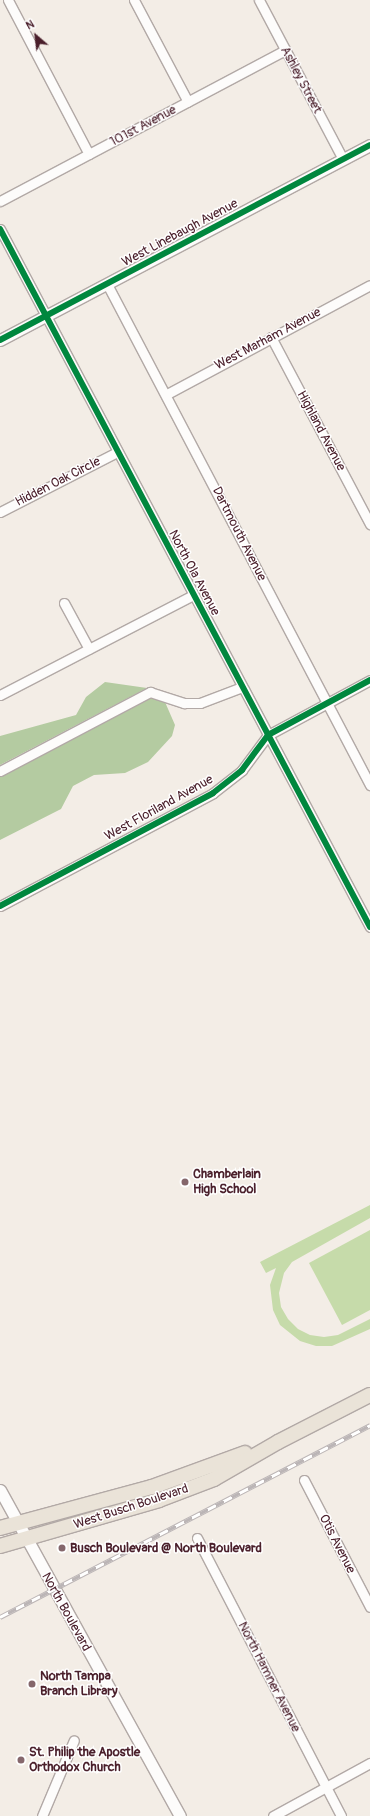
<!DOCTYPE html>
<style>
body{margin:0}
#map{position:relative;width:370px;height:1816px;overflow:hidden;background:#f3ede6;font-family:Pangolin,sans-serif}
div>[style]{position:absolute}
.green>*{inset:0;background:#c6dbaa}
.forest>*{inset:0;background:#b4cba1}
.roads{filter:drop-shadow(1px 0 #b2a9a6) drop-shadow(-1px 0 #b2a9a6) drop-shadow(0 1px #b2a9a6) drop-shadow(0 -1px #b2a9a6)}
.minor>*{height:9px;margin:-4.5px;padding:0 4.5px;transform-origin:4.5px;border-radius:4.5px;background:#fdfcfb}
.tertiary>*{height:11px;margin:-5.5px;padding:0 5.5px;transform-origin:5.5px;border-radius:5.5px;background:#fdfcfb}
.primary>*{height:14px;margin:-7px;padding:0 7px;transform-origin:7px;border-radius:7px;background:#eae3d8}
.rail>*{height:4.5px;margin-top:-2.25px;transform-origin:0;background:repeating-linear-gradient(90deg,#fff 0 9px,#bbb5b6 0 18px);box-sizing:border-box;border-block:1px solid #bbb5b6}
.cycleway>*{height:6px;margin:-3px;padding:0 3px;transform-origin:3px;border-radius:3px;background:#00873e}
.dots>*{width:11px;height:11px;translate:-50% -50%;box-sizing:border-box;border:2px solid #fff;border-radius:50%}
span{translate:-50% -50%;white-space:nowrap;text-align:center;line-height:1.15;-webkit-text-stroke:3px #fff;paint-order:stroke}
.street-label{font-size:13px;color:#4a1f2b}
.poi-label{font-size:13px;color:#4a1f2b;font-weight:700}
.left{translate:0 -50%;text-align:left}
.north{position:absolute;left:16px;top:16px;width:40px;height:40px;-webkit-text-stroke:3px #fff;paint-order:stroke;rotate:332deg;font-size:11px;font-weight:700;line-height:16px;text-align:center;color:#4a1f2b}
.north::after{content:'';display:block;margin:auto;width:14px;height:18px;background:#4a1f2b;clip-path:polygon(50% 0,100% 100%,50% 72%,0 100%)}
</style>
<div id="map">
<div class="green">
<div style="clip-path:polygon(370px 1205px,370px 1218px,292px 1262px,284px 1273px,279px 1293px,281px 1307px,288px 1319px,298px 1329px,310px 1335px,324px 1337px,338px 1335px,370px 1319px,370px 1329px,332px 1346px,316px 1346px,300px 1341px,280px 1325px,273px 1310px,270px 1285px,276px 1268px,266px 1273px,260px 1262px)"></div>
<div style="clip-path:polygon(370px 1230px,370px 1310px,342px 1325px,309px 1263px)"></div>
</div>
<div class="forest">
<div style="clip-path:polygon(105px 682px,147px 688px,0 765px,0 736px,76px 715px,86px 697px)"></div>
<div style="clip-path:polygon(151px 698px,165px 702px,175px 725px,172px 736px,148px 762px,125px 773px,94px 775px,73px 786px,61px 809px,0 840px,0 777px)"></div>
</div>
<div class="roads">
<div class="minor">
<div style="left:8px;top:0;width:174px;rotate:62.3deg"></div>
<div style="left:134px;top:0;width:115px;rotate:62.1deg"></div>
<div style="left:259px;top:0;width:180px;rotate:62.2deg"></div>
<div style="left:0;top:201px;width:323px;rotate:-27.9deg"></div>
<div style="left:0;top:229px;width:790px;rotate:62.07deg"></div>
<div style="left:107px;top:284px;width:566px;rotate:62.3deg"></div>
<div style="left:271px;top:337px;width:212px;rotate:62.1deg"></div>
<div style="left:167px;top:394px;width:230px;rotate:-28.2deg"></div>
<div style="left:0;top:512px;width:131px;rotate:-27.1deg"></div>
<div style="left:64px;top:603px;width:52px;rotate:61.5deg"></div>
<div style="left:0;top:695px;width:217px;rotate:-27.4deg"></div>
<div style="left:0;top:771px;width:170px;rotate:-27.8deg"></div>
<div style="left:150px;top:692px;width:36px;rotate:18deg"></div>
<div style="left:184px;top:703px;width:16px"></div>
<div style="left:200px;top:703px;width:45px;rotate:-20.9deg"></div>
<div style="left:0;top:906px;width:241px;rotate:-27.9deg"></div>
<div style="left:213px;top:793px;width:37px;rotate:-38deg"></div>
<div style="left:242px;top:770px;width:44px;rotate:-53.4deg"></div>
<div style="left:268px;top:735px;width:116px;rotate:-28.3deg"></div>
<div style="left:304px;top:1480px;width:143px;rotate:62.5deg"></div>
<div style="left:197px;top:1538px;width:313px;rotate:62.6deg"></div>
<div style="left:42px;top:1816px;width:82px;rotate:-67.2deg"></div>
<div style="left:273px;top:1816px;width:111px;rotate:-28.7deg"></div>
</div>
<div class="tertiary">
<div style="left:0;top:340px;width:418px;rotate:-27.8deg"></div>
<div style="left:0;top:1490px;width:372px;rotate:61.1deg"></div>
</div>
<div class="primary">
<div style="left:0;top:1528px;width:157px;rotate:-15.1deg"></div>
<div style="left:152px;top:1487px;width:99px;rotate:-20.1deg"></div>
<div style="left:0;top:1546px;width:166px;rotate:-16.1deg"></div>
<div style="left:159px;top:1500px;width:59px;rotate:-20.9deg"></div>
<div style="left:214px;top:1479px;width:74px;rotate:-30deg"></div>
<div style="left:278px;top:1442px;width:103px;rotate:-27.1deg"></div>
</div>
</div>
<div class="rail">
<div style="left:0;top:1617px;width:417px;rotate:-27.4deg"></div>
</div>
<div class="cycleway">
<div style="left:0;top:229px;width:790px;rotate:62.07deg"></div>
<div style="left:0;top:340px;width:418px;rotate:-27.8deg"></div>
<div style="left:0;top:906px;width:241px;rotate:-27.9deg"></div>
<div style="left:213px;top:793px;width:37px;rotate:-38deg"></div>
<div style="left:242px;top:770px;width:44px;rotate:-53.4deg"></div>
<div style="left:268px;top:735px;width:116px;rotate:-28.3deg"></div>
</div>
<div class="dots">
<div style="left:185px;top:1182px;background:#85676c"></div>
<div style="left:62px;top:1548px;background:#85676c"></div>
<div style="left:32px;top:1684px;background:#85676c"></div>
<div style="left:21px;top:1760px;background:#85676c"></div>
</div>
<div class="street-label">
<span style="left:301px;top:80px;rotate:62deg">Ashley Street</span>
<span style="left:143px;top:126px;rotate:-28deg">101st Avenue</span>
<span style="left:180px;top:233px;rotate:-28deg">West Linebaugh Avenue</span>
<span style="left:268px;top:339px;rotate:-28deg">West Marham Avenue</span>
<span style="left:321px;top:431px;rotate:62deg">Highland Avenue</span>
<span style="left:58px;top:482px;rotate:-27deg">Hidden Oak Circle</span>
<span style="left:239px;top:534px;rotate:63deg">Dartmouth Avenue</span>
<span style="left:194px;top:573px;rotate:62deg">North Ola Avenue</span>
<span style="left:159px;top:808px;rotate:-29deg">West Floriland Avenue</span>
<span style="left:131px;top:1507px;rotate:-18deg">West Busch Boulevard</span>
<span style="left:337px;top:1544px;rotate:63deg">Otis Avenue</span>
<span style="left:66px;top:1612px;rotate:61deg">North Boulevard</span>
<span style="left:269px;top:1677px;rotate:63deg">North Hamner Avenue</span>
</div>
<div class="poi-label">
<span class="left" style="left:193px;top:1182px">Chamberlain<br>High School</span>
<span class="left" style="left:70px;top:1548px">Busch Boulevard @ North Boulevard</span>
<span class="left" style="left:40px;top:1684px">North Tampa<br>Branch Library</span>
<span class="left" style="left:29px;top:1760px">St. Philip the Apostle<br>Orthodox Church</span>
</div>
<div class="north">N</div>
</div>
